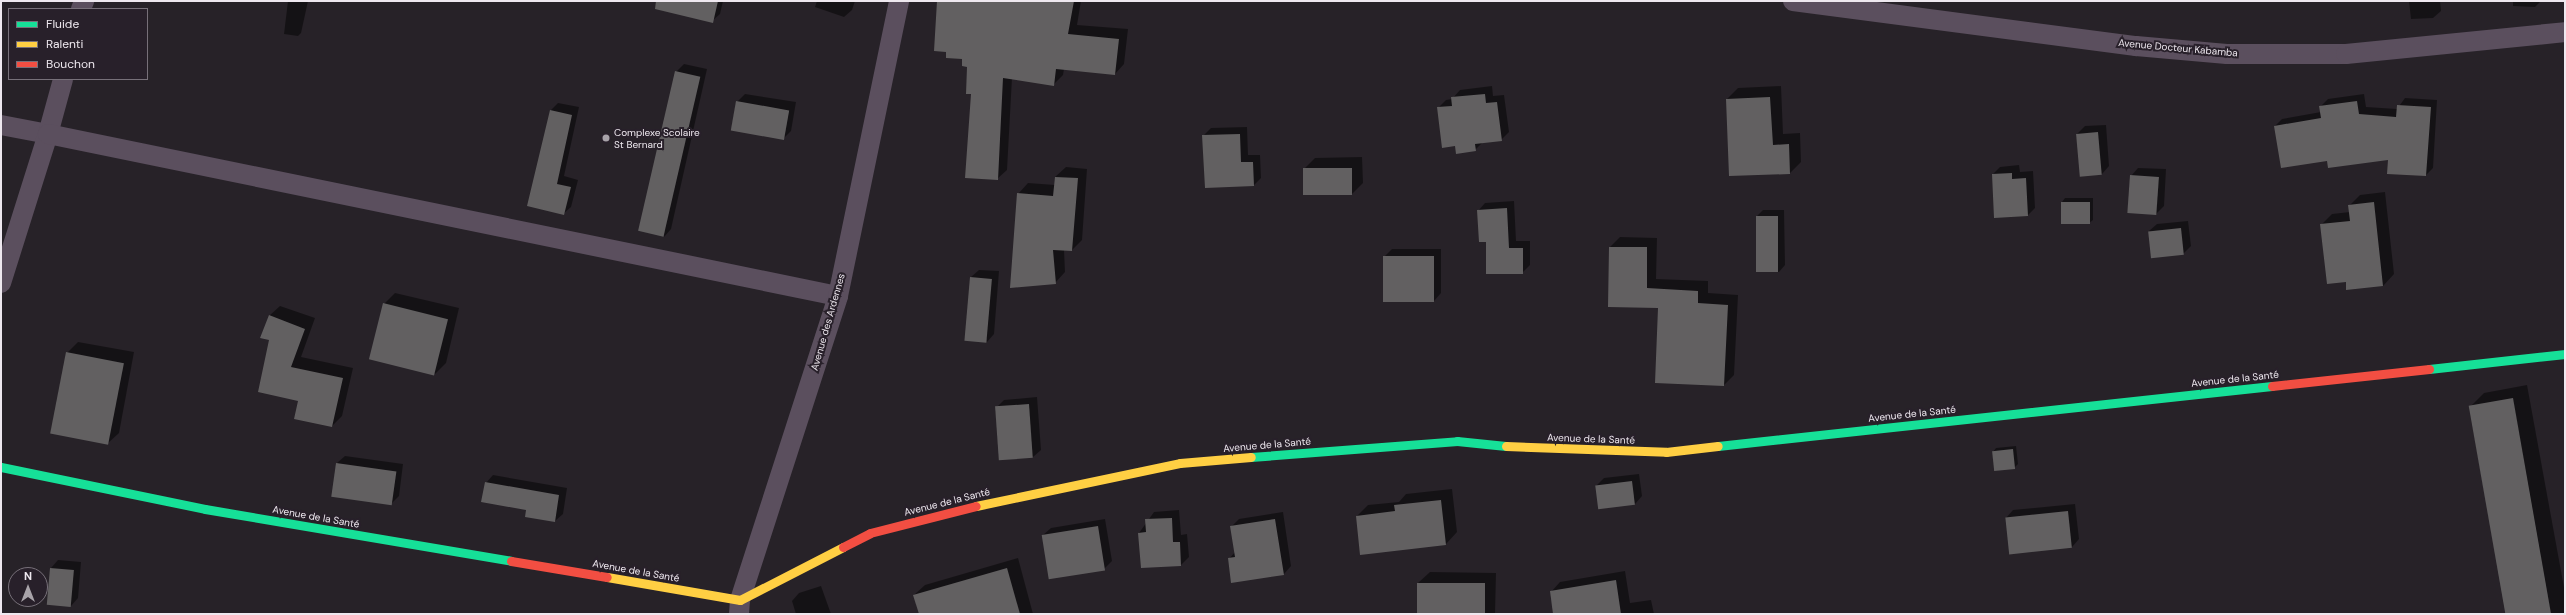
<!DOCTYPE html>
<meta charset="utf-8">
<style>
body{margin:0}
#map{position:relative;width:2566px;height:615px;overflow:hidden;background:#272228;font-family:"DM Sans",sans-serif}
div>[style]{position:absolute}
.shadow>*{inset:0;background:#0007}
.building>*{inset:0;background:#626061;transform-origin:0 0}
.street>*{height:20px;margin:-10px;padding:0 10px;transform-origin:10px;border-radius:10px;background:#5b4f5e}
.fast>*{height:9px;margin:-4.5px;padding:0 4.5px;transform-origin:4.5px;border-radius:4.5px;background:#16e098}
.slow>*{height:9px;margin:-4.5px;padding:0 4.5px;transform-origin:4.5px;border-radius:4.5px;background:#ffcf43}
.jam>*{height:9px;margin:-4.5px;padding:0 4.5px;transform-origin:4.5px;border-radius:4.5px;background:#f24e42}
.dots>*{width:11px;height:11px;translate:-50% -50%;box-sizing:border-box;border:2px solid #28202a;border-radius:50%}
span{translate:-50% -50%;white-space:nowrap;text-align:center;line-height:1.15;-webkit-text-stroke:4px #28202a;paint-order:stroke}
.street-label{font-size:10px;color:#eee8ef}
.poi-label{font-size:10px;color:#eee8ef}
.left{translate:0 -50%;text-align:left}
.frame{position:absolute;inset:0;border:2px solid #eee8ef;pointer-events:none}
.legend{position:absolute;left:8px;top:8px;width:140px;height:72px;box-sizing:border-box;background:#28202a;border:1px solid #777079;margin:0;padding:5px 7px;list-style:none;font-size:12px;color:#eee8ef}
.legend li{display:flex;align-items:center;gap:8px;height:20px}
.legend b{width:20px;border:1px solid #777079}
.north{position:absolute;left:8px;top:567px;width:40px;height:40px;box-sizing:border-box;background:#28202a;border:1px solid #777079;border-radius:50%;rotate:0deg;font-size:11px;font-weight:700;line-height:16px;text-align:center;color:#eee8ef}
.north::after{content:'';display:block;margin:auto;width:14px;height:18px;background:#a8a3a9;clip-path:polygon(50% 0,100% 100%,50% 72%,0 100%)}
</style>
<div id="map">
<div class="shadow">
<div style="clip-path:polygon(288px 1px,308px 1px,301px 33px,298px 36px,284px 34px)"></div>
<div style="clip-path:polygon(677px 1px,723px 1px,720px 14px,712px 21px)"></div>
<div style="clip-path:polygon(817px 1px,855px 1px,852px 10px,844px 17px,815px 7px)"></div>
<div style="clip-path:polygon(940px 1px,1081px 1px,1077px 25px,1128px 29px,1124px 64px,1115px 74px,1064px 69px,1063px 75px,1053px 85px,1012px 78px,1007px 170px,997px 179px,972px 93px,968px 66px)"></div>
<div style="clip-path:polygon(2409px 1px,2440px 1px,2441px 11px,2433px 18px,2411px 19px)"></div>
<div style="clip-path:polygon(2513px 1px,2541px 1px,2535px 7px,2513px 6px)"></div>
<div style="clip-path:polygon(684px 64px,707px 69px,671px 229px,664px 237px,676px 72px)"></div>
<div style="clip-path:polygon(1492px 86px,1493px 96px,1504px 95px,1509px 132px,1501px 140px,1483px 142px,1475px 150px,1456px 145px,1438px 108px,1446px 100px,1452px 99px,1460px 90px)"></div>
<div style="clip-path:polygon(1781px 86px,1783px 134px,1800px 133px,1801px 162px,1790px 173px,1727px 99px,1738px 88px)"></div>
<div style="clip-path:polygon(745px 94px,796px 102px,791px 131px,784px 138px,737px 102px)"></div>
<div style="clip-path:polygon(2364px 94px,2366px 107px,2397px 109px,2405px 98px,2437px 100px,2433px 168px,2426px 175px,2389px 159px,2328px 160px,2275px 126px,2282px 119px,2321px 112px,2321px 106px,2328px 99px)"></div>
<div style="clip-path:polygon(558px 103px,579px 107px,564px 176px,578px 180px,571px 207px,563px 214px,529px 205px,551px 110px)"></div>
<div style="clip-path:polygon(2106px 125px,2109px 166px,2102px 174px,2081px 176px,2077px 134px,2085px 126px)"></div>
<div style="clip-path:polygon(1247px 127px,1248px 155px,1260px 155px,1261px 178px,1254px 185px,1203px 136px,1211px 128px)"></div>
<div style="clip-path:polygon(1362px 157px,1363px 183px,1352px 194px,1304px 169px,1315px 158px)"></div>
<div style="clip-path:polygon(2019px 165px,2020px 172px,2033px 171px,2035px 208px,2028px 215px,1993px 174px,2000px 167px)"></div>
<div style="clip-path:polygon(1066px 167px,1087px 169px,1082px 240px,1072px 250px,1064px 250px,1065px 272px,1055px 283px,1018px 194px,1028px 183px,1055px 185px,1055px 177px)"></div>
<div style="clip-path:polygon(2138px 168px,2166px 169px,2164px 206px,2156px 214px,2131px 176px)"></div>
<div style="clip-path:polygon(2385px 192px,2394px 274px,2383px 286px,2346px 281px,2321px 225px,2332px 214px,2350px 212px,2349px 206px,2360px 195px)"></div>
<div style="clip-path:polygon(2065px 198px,2093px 198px,2093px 220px,2089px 223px,2062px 202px)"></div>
<div style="clip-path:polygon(1514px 201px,1516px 241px,1530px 241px,1530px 265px,1522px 273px,1478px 211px,1485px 203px)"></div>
<div style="clip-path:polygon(1763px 210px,1784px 210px,1785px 265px,1779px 272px,1756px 271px,1757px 216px)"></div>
<div style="clip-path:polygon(2188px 221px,2191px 246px,2183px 254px,2149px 231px,2157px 224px)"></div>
<div style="clip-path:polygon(1620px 237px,1657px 238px,1656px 279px,1708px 281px,1708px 293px,1738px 295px,1734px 375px,1724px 385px,1656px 382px,1659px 307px,1609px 306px,1610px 247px)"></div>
<div style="clip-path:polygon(1392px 249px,1441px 249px,1441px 293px,1434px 301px,1384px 257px)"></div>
<div style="clip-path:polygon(979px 270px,999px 271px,994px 334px,987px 342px,971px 277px)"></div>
<div style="clip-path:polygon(395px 293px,459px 308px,446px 363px,435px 374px,384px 304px)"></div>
<div style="clip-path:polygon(280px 306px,315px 318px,301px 357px,353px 368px,342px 416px,332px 426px,299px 400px,269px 316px)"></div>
<div style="clip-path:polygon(78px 342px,134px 352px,119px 433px,107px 444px,67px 353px)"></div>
<div style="clip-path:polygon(2527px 385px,2565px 593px,2565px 614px,2508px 614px,2470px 407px,2484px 393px)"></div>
<div style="clip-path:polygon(1037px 397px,1041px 450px,1033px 457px,996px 408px,1004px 400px)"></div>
<div style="clip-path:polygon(2016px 446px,2018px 464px,2014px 468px,1993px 452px,1996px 448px)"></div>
<div style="clip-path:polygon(345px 456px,403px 464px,399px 496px,391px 504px,337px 463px)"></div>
<div style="clip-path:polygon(1639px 474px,1642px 496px,1635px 504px,1596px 486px,1604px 478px)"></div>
<div style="clip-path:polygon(493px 475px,567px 488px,563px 514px,555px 521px,527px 509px,486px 483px)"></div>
<div style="clip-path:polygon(1452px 489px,1457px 532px,1446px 544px,1357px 516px,1368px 505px,1399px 502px,1406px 494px)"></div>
<div style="clip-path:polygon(2075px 504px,2079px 539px,2072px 547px,2006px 518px,2013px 510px)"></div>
<div style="clip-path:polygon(1179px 510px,1181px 535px,1187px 534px,1189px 557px,1181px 565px,1139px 533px,1154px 512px)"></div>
<div style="clip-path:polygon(1283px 512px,1291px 566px,1284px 574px,1229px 559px,1235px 552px,1231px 527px,1239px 519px)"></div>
<div style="clip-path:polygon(1105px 519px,1112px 561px,1104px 569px,1043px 535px,1051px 528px)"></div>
<div style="clip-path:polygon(1018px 558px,1033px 614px,920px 614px,914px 595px,925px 585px)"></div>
<div style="clip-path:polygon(58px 560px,81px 562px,78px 598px,71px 606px,51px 568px)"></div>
<div style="clip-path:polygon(1625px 571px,1630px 603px,1651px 600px,1654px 614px,1554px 614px,1551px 592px,1560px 582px)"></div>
<div style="clip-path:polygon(1430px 572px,1496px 573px,1495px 614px,1418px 614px,1418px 583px)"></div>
<div style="clip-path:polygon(821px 586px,831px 614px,796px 614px,792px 601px,799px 593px)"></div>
</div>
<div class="building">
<div style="clip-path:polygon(656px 1px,718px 1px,713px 23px,655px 9px)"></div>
<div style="clip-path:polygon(937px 1px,1074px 1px,1068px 34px,1119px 39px,1115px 75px,1056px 69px,1054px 86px,1003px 78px,998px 180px,965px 178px,971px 94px,966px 94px,967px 67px,962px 66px,962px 59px,946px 58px,946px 52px,934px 51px)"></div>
<div style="left:675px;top:71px;width:26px;height:164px;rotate:13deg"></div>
<div style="clip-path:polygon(1485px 94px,1486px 103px,1497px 102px,1502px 141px,1475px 144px,1476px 151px,1456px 154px,1455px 146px,1442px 148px,1437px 107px,1452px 106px,1451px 97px)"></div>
<div style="clip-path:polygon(1770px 97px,1773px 145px,1789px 144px,1790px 174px,1729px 176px,1726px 99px)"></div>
<div style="left:736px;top:101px;width:54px;height:30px;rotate:10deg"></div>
<div style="clip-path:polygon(2357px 101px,2359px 114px,2396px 117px,2397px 105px,2431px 107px,2426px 176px,2387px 174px,2388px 160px,2328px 168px,2327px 161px,2281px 168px,2274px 126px,2321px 118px,2319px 106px)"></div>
<div style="clip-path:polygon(550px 110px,572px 115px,557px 184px,571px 187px,564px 215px,527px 206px)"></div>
<div style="left:2098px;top:132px;width:43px;height:22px;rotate:85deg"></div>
<div style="clip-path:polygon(1240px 134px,1241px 162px,1253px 162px,1254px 186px,1205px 188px,1202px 135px)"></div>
<div style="left:1352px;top:168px;width:27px;height:49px;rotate:90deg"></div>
<div style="clip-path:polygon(2012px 173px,2012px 179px,2026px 178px,2028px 216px,1994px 218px,1992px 174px)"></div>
<div style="left:2130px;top:175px;width:29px;height:38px;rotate:4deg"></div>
<div style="clip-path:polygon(1055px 177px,1078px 178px,1072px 251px,1053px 250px,1056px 284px,1010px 288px,1017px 193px,1053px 196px)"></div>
<div style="left:2061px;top:202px;width:29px;height:22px"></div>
<div style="clip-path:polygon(2374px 202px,2383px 286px,2346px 290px,2346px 282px,2327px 284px,2320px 224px,2350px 221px,2348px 205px)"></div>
<div style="clip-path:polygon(1507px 208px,1509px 248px,1523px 248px,1523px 274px,1486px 274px,1486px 242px,1479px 242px,1477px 210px)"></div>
<div style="left:1756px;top:216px;width:22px;height:56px"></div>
<div style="left:2181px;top:228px;width:27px;height:33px;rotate:84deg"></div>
<div style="clip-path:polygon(1609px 247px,1647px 247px,1647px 288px,1698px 291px,1698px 303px,1728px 305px,1724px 386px,1655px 383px,1658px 308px,1608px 307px)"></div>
<div style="left:1383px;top:256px;width:51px;height:46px"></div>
<div style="left:970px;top:277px;width:22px;height:64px;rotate:5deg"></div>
<div style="left:383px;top:303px;width:67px;height:58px;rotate:14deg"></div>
<div style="clip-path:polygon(269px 315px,305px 329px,291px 367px,343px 378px,332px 427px,294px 419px,298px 401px,258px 392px,269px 340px,260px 338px)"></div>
<div style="left:66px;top:352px;width:59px;height:83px;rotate:11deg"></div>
<div style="left:2513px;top:398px;width:220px;height:45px;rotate:80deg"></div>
<div style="left:1029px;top:404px;width:54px;height:34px;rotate:86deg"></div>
<div style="left:2013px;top:449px;width:20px;height:21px;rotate:84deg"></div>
<div style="left:336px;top:463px;width:61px;height:34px;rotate:8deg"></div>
<div style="left:1632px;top:481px;width:24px;height:37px;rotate:83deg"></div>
<div style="clip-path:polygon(485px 482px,559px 495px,555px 522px,525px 517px,526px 510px,481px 502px)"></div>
<div style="clip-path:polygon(1441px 500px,1446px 545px,1360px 555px,1356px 516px,1395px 511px,1394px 505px)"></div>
<div style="left:2068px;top:511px;width:37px;height:63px;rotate:84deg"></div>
<div style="clip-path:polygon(1172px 518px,1173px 542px,1180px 542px,1181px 566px,1141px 568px,1138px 533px,1146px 532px,1145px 519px)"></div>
<div style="clip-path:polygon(1275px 519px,1284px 575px,1231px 583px,1228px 558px,1235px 557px,1230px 526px)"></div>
<div style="left:1098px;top:526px;width:45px;height:57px;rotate:81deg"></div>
<div style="left:50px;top:568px;width:24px;height:37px;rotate:5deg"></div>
<div style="clip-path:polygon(1007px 568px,1020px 614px,919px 614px,913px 595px)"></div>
<div style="clip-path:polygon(1616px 580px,1621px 614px,1553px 614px,1550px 591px)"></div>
<div style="left:1417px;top:583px;width:68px;height:31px"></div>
</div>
<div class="street">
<div style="left:1793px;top:1px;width:346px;rotate:7.5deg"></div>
<div style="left:2136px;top:46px;width:91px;rotate:5deg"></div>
<div style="left:2227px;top:54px;width:119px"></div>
<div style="left:2346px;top:54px;width:220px;rotate:-5.7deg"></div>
<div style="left:81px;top:9px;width:9px;rotate:-69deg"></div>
<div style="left:1px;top:125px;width:48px;rotate:10.8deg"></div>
<div style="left:48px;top:134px;width:57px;rotate:-74.7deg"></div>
<div style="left:1px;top:283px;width:156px;rotate:-72.5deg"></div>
<div style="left:48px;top:134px;width:806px;rotate:11.59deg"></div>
<div style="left:739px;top:614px;width:14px;rotate:-86deg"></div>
<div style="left:740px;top:600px;width:319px;rotate:-72.1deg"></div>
<div style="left:838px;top:296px;width:301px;rotate:-78.3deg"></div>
</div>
<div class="fast">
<div style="left:2429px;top:369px;width:137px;rotate:-6.3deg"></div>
<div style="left:1718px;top:446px;width:557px;rotate:-6.18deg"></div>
<div style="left:1251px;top:457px;width:207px;rotate:-4.4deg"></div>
<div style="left:1457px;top:441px;width:49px;rotate:5.8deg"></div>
<div style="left:1px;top:467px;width:208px;rotate:11.6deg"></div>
<div style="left:205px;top:509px;width:310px;rotate:9.6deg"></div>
</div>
<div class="slow">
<div style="left:1506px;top:446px;width:160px;rotate:2.1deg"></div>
<div style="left:1666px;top:452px;width:52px;rotate:-6.6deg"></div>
<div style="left:976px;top:506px;width:208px;rotate:-11.9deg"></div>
<div style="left:1180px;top:463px;width:71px;rotate:-4.8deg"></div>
<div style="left:607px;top:577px;width:135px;rotate:9.8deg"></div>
<div style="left:740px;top:600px;width:116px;rotate:-27.2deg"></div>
</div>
<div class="jam">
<div style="left:2272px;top:386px;width:158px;rotate:-6.2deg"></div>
<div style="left:843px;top:547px;width:30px;rotate:-27deg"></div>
<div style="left:870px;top:533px;width:109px;rotate:-14.3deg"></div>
<div style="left:511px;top:561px;width:97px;rotate:9.5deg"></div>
</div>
<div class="dots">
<div style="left:606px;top:138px;background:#a8a3a9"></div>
</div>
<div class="street-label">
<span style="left:2178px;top:48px;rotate:5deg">Avenue Docteur Kabamba</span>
<span style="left:828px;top:322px;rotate:-74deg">Avenue des Ardennes</span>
<span style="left:2235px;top:379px;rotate:-6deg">Avenue de la Santé</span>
<span style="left:1912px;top:414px;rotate:-6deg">Avenue de la Santé</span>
<span style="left:1591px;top:439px;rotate:2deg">Avenue de la Santé</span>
<span style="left:1267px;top:445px;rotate:-5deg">Avenue de la Santé</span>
<span style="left:947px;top:502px;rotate:-14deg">Avenue de la Santé</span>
<span style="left:316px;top:517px;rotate:10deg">Avenue de la Santé</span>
<span style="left:636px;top:571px;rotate:10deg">Avenue de la Santé</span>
</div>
<div class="poi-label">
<span class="left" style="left:614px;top:138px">Complexe Scolaire<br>St Bernard</span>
</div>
<div class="frame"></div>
<ul class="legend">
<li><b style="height:5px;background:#16e098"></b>Fluide</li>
<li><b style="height:5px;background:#ffcf43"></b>Ralenti</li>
<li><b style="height:5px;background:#f24e42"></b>Bouchon</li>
</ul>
<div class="north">N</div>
</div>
